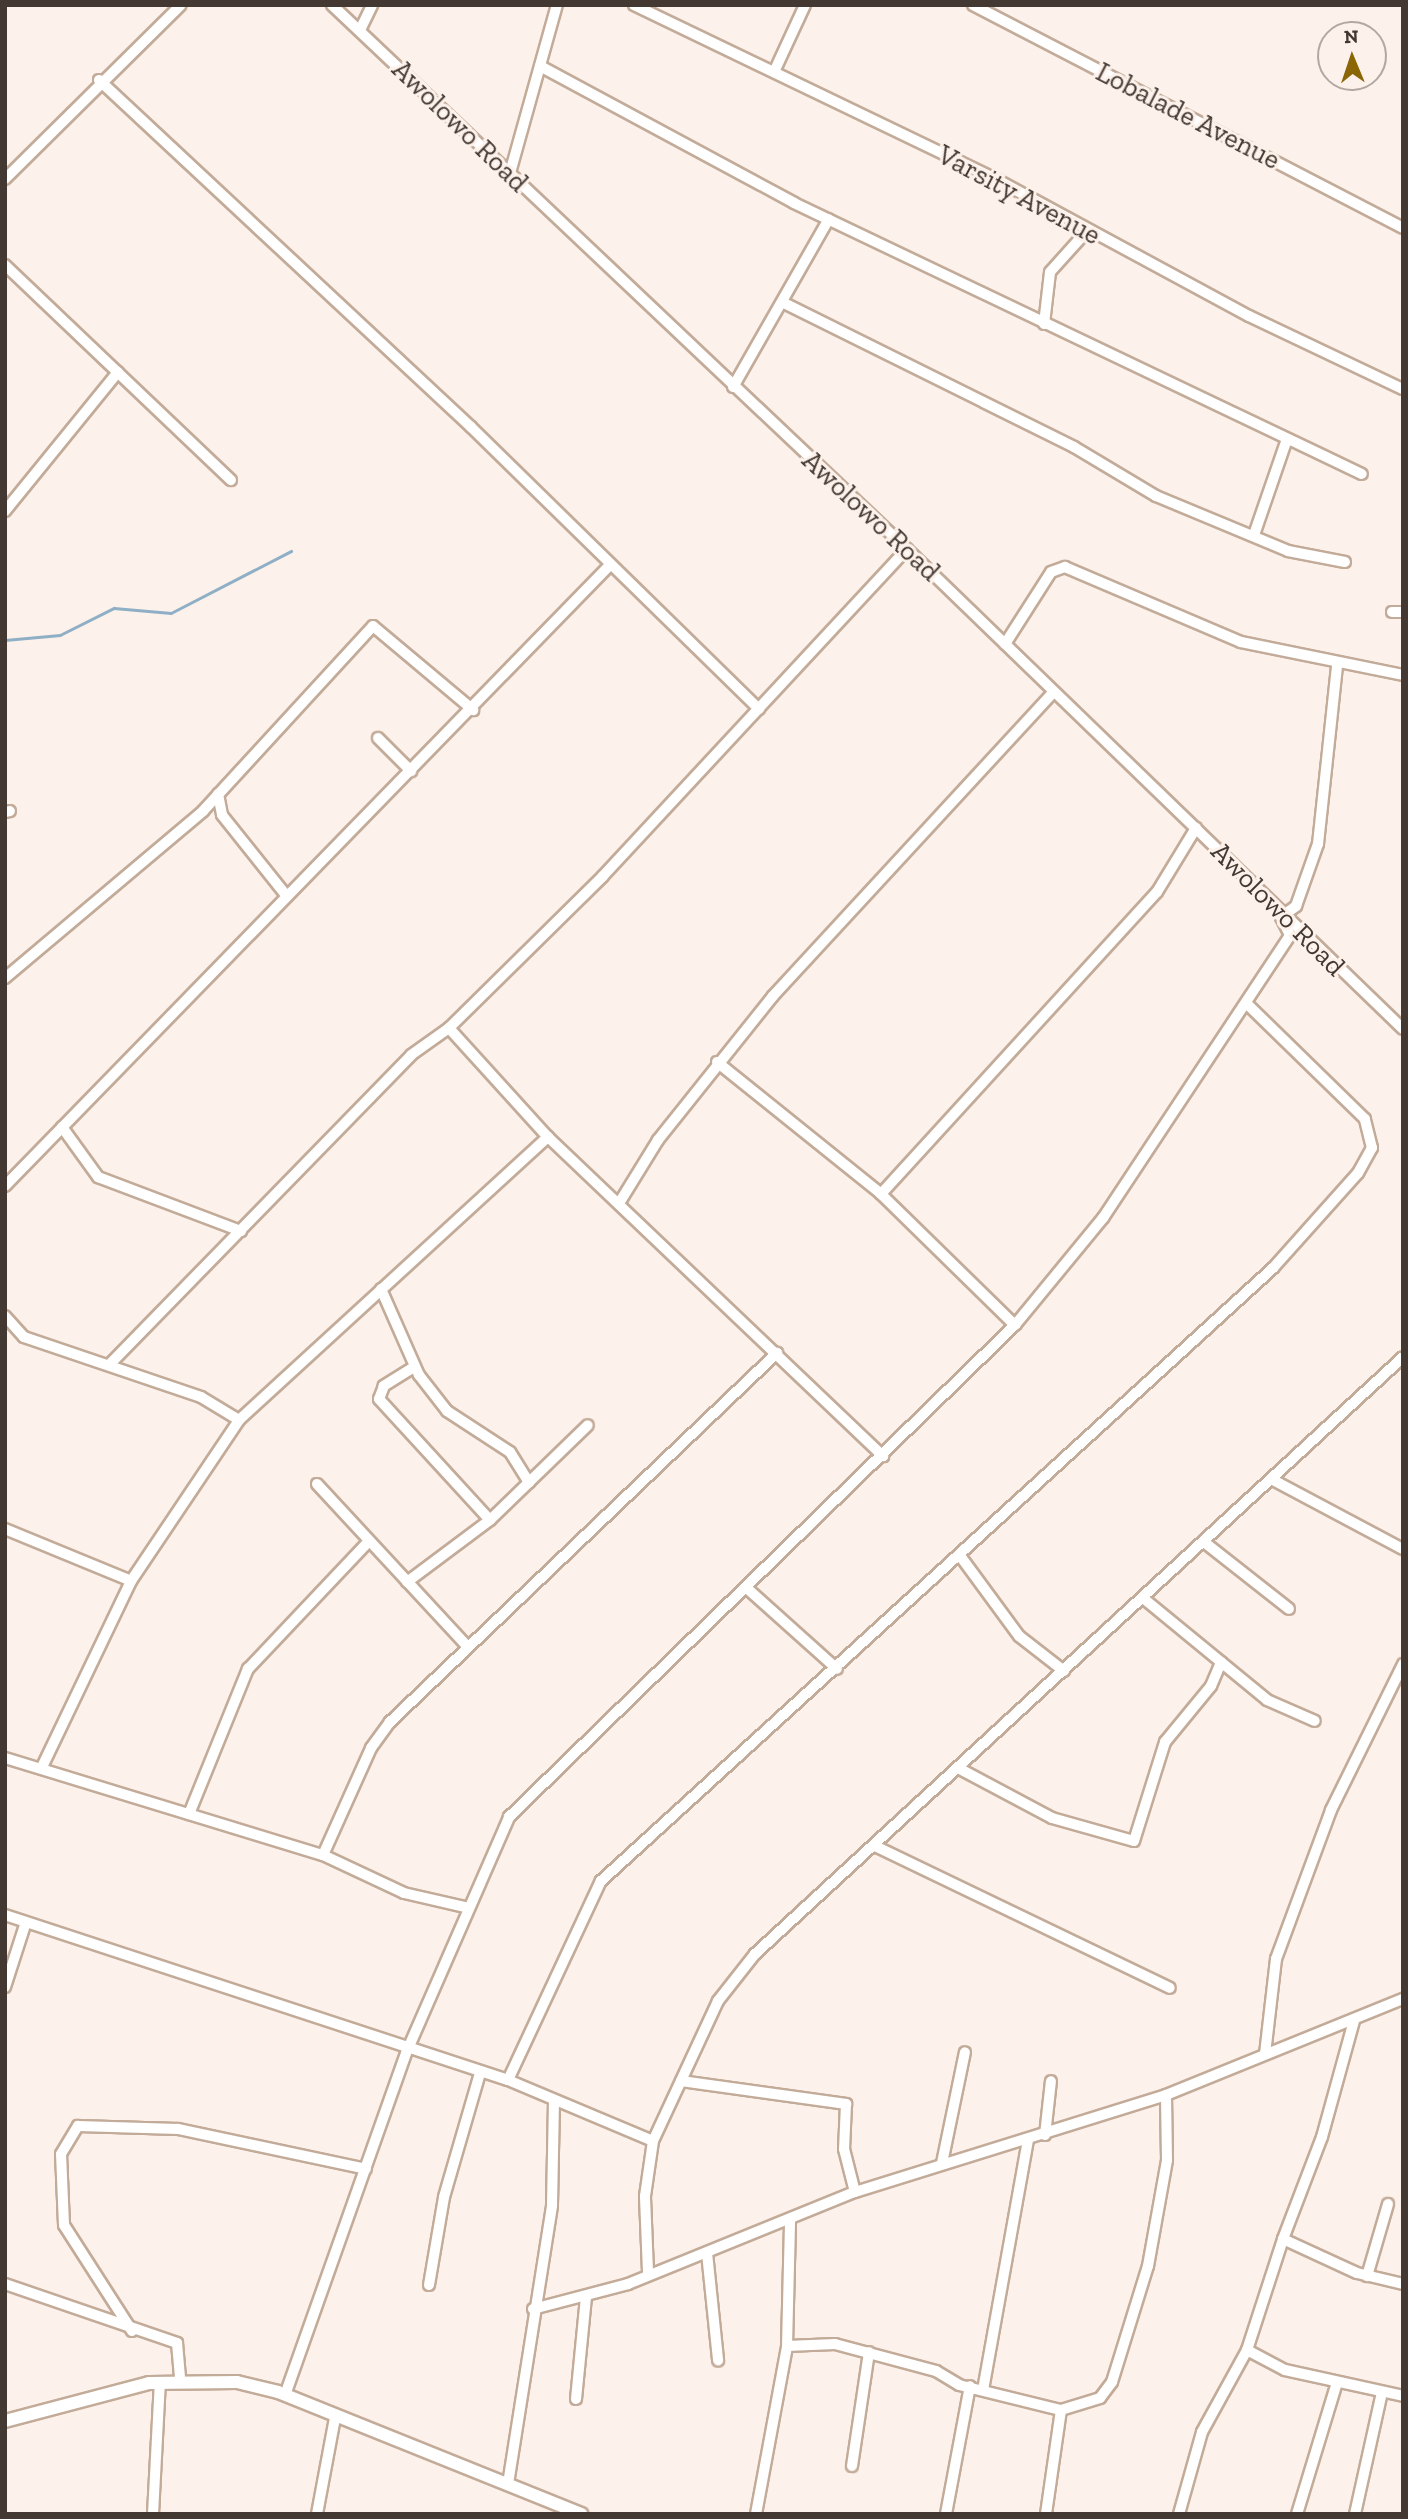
<!DOCTYPE html>
<style>
body{margin:0}
#map{position:relative;width:1408px;height:2519px;overflow:hidden;background:#fdf2eb;font-family:"Zilla Slab",serif}
div>[style]{position:absolute}
.stream>*{height:2.5px;margin:-1.25px;padding:0 1.25px;transform-origin:1.25px;border-radius:1.25px;background:#8eafc5}
.roads{filter:drop-shadow(2px 0 #c3ab99) drop-shadow(-2px 0 #c3ab99) drop-shadow(0 2px #c3ab99) drop-shadow(0 -2px #c3ab99)}
.minor>*{height:10px;margin:-5px;padding:0 5px;transform-origin:5px;border-radius:5px;background:#fff}
.tertiary>*{height:12px;margin:-6px;padding:0 6px;transform-origin:6px;border-radius:6px;background:#fff}
span{translate:-50% -50%;white-space:nowrap;text-align:center;line-height:1.15;-webkit-text-stroke:6px #fdf2eb;paint-order:stroke}
.street-label{font-size:28px;color:#433932}
.frame{position:absolute;inset:0;border:7px solid #433932;pointer-events:none}
.north{position:absolute;left:1317px;top:21px;width:70px;height:70px;box-sizing:border-box;background:#fdf2eb;border:2px solid #b3a8a1;border-radius:50%;rotate:358deg;font-size:19px;font-weight:700;line-height:28px;text-align:center;color:#433932}
.north::after{content:'';display:block;margin:auto;width:24px;height:32px;background:#8b6606;clip-path:polygon(50% 0,100% 100%,50% 72%,0 100%)}
</style>
<div id="map">
<div class="stream">
<div style="left:5px;top:640px;width:55px;rotate:-5.2deg"></div>
<div style="left:60px;top:635px;width:60px;rotate:-26.6deg"></div>
<div style="left:114px;top:608px;width:57px;rotate:5deg"></div>
<div style="left:171px;top:613px;width:135px;rotate:-27.3deg"></div>
</div>
<div class="roads">
<div class="minor">
<div style="left:332px;top:5px;width:792px;rotate:43.41deg"></div>
<div style="left:907px;top:549px;width:690px;rotate:44.06deg"></div>
<div style="left:634px;top:5px;width:395px;rotate:25.7deg"></div>
<div style="left:990px;top:176px;width:294px;rotate:28.4deg"></div>
<div style="left:1249px;top:316px;width:170px;rotate:25.4deg"></div>
<div style="left:973px;top:5px;width:484px;rotate:27.4deg"></div>
<div style="left:360px;top:30px;width:28px;rotate:-64deg"></div>
<div style="left:540px;top:66px;width:289px;rotate:28.3deg"></div>
<div style="left:794px;top:203px;width:629px;rotate:25.51deg"></div>
<div style="left:774px;top:72px;width:74px;rotate:-65.2deg"></div>
<div style="left:99px;top:80px;width:509px;rotate:43.01deg"></div>
<div style="left:471px;top:427px;width:403px;rotate:44.4deg"></div>
<div style="left:510px;top:173px;width:174px;rotate:-74.4deg"></div>
<div style="left:5px;top:179px;width:247px;rotate:-44.7deg"></div>
<div style="left:5px;top:265px;width:312px;rotate:43.6deg"></div>
<div style="left:784px;top:303px;width:324px;rotate:26.4deg"></div>
<div style="left:1074px;top:447px;width:96px;rotate:30.9deg"></div>
<div style="left:1156px;top:496px;width:143px;rotate:22.6deg"></div>
<div style="left:1288px;top:551px;width:58px;rotate:10.9deg"></div>
<div style="left:1044px;top:324px;width:52px;rotate:-83.4deg"></div>
<div style="left:1050px;top:272px;width:54px;rotate:-48deg"></div>
<div style="left:733px;top:387px;width:193px;rotate:-60.3deg"></div>
<div style="left:5px;top:511px;width:179px;rotate:-50.9deg"></div>
<div style="left:1255px;top:532px;width:95px;rotate:-71deg"></div>
<div style="left:1392px;top:612px;width:11px"></div>
<div style="left:1005px;top:644px;width:85px;rotate:-57.4deg"></div>
<div style="left:1051px;top:572px;width:15px;rotate:-20deg"></div>
<div style="left:1065px;top:567px;width:191px;rotate:23.1deg"></div>
<div style="left:1241px;top:642px;width:165px;rotate:11.5deg"></div>
<div style="left:378px;top:738px;width:47px;rotate:45deg"></div>
<div style="left:218px;top:794px;width:21px;rotate:79deg"></div>
<div style="left:222px;top:815px;width:101px;rotate:51.4deg"></div>
<div style="left:5px;top:812px;width:5px;rotate:-11deg"></div>
<div style="left:5px;top:978px;width:259px;rotate:-40.1deg"></div>
<div style="left:203px;top:811px;width:251px;rotate:-47.4deg"></div>
<div style="left:373px;top:626px;width:131px;rotate:40deg"></div>
<div style="left:449px;top:1028px;width:147px;rotate:47.8deg"></div>
<div style="left:548px;top:1137px;width:463px;rotate:43.6deg"></div>
<div style="left:717px;top:1062px;width:211px;rotate:38.8deg"></div>
<div style="left:881px;top:1194px;width:187px;rotate:44.4deg"></div>
<div style="left:62px;top:1127px;width:62px;rotate:54.2deg"></div>
<div style="left:98px;top:1177px;width:153px;rotate:20.7deg"></div>
<div style="left:5px;top:1186px;width:868px;rotate:-45.75deg"></div>
<div style="left:881px;top:1194px;width:409px;rotate:-47.6deg"></div>
<div style="left:1157px;top:892px;width:75px;rotate:-58.6deg"></div>
<div style="left:621px;top:1200px;width:70px;rotate:-58.3deg"></div>
<div style="left:658px;top:1140px;width:184px;rotate:-51.4deg"></div>
<div style="left:773px;top:996px;width:413px;rotate:-47.3deg"></div>
<div style="left:381px;top:1289px;width:94px;rotate:66.2deg"></div>
<div style="left:419px;top:1375px;width:46px;rotate:52.1deg"></div>
<div style="left:447px;top:1411px;width:75px;rotate:33.1deg"></div>
<div style="left:510px;top:1452px;width:36px;rotate:58deg"></div>
<div style="left:5px;top:1316px;width:28px;rotate:48deg"></div>
<div style="left:24px;top:1337px;width:187px;rotate:18.7deg"></div>
<div style="left:201px;top:1397px;width:44px;rotate:31.2deg"></div>
<div style="left:109px;top:1365px;width:433px;rotate:-45.7deg"></div>
<div style="left:411px;top:1055px;width:47px;rotate:-35.4deg"></div>
<div style="left:449px;top:1028px;width:216px;rotate:-44.6deg"></div>
<div style="left:603px;top:876px;width:446px;rotate:-47.1deg"></div>
<div style="left:414px;top:1367px;width:36px;rotate:148deg"></div>
<div style="left:384px;top:1386px;width:14px;rotate:111deg"></div>
<div style="left:379px;top:1399px;width:164px;rotate:47.5deg"></div>
<div style="left:1273px;top:1480px;width:147px;rotate:28deg"></div>
<div style="left:317px;top:1484px;width:222px;rotate:47.2deg"></div>
<div style="left:5px;top:1529px;width:136px;rotate:22.4deg"></div>
<div style="left:1204px;top:1542px;width:108px;rotate:38.2deg"></div>
<div style="left:961px;top:1557px;width:98px;rotate:53.7deg"></div>
<div style="left:1019px;top:1636px;width:57px;rotate:37.9deg"></div>
<div style="left:407px;top:1582px;width:104px;rotate:-36.8deg"></div>
<div style="left:490px;top:1520px;width:136px;rotate:-44.1deg"></div>
<div style="left:749px;top:1590px;width:118px;rotate:41.9deg"></div>
<div style="left:1143px;top:1598px;width:161px;rotate:39.4deg"></div>
<div style="left:1267px;top:1700px;width:52px;rotate:23.6deg"></div>
<div style="left:5px;top:1758px;width:332px;rotate:17deg"></div>
<div style="left:323px;top:1855px;width:89px;rotate:25.1deg"></div>
<div style="left:404px;top:1893px;width:63px;rotate:12.9deg"></div>
<div style="left:42px;top:1767px;width:206px;rotate:-64.4deg"></div>
<div style="left:131px;top:1581px;width:194px;rotate:-56.1deg"></div>
<div style="left:239px;top:1420px;width:419px;rotate:-42.5deg"></div>
<div style="left:960px;top:1769px;width:104px;rotate:28deg"></div>
<div style="left:1052px;top:1818px;width:85px;rotate:15.7deg"></div>
<div style="left:1134px;top:1841px;width:104px;rotate:-72.6deg"></div>
<div style="left:1165px;top:1742px;width:72px;rotate:-50.6deg"></div>
<div style="left:1211px;top:1686px;width:26px;rotate:-67deg"></div>
<div style="left:189px;top:1814px;width:157px;rotate:-67.9deg"></div>
<div style="left:248px;top:1669px;width:176px;rotate:-46.6deg"></div>
<div style="left:875px;top:1846px;width:327px;rotate:25.7deg"></div>
<div style="left:323px;top:1855px;width:117px;rotate:-65.8deg"></div>
<div style="left:371px;top:1748px;width:32px;rotate:-54deg"></div>
<div style="left:390px;top:1722px;width:535px;rotate:-43.64deg"></div>
<div style="left:5px;top:1915px;width:529px;rotate:18.16deg"></div>
<div style="left:508px;top:2080px;width:157px;rotate:22.8deg"></div>
<div style="left:5px;top:1987px;width:68px;rotate:-72.1deg"></div>
<div style="left:1265px;top:2054px;width:96px;rotate:-83.4deg"></div>
<div style="left:1276px;top:1959px;width:159px;rotate:-69.7deg"></div>
<div style="left:1331px;top:1810px;width:163px;rotate:-63.7deg"></div>
<div style="left:508px;top:2080px;width:220px;rotate:-65deg"></div>
<div style="left:601px;top:1881px;width:910px;rotate:-42.37deg"></div>
<div style="left:1273px;top:1268px;width:127px;rotate:-48.2deg"></div>
<div style="left:1358px;top:1173px;width:29px;rotate:-61deg"></div>
<div style="left:1372px;top:1148px;width:30px;rotate:-104deg"></div>
<div style="left:1365px;top:1119px;width:166px;rotate:-135.7deg"></div>
<div style="left:681px;top:2081px;width:167px;rotate:7.9deg"></div>
<div style="left:846px;top:2104px;width:45px;rotate:92.5deg"></div>
<div style="left:844px;top:2149px;width:44px;rotate:75.7deg"></div>
<div style="left:1045px;top:2135px;width:54px;rotate:-83.7deg"></div>
<div style="left:942px;top:2163px;width:113px;rotate:-78.3deg"></div>
<div style="left:1283px;top:2239px;width:109px;rotate:-69.1deg"></div>
<div style="left:1322px;top:2137px;width:120px;rotate:-74.6deg"></div>
<div style="left:707px;top:2253px;width:108px;rotate:84.1deg"></div>
<div style="left:648px;top:2272px;width:76px;rotate:-92.3deg"></div>
<div style="left:645px;top:2196px;width:56px;rotate:-81.7deg"></div>
<div style="left:653px;top:2141px;width:154px;rotate:-65.1deg"></div>
<div style="left:718px;top:2001px;width:60px;rotate:-51.8deg"></div>
<div style="left:755px;top:1954px;width:881px;rotate:-42.65deg"></div>
<div style="left:1367px;top:2276px;width:75px;rotate:-73.7deg"></div>
<div style="left:5px;top:2284px;width:182px;rotate:18.9deg"></div>
<div style="left:177px;top:2343px;width:36px;rotate:85deg"></div>
<div style="left:429px;top:2285px;width:89px;rotate:-80.3deg"></div>
<div style="left:444px;top:2197px;width:129px;rotate:-73.8deg"></div>
<div style="left:533px;top:2309px;width:98px;rotate:-14.7deg"></div>
<div style="left:628px;top:2284px;width:245px;rotate:-22.1deg"></div>
<div style="left:855px;top:2192px;width:326px;rotate:-17.3deg"></div>
<div style="left:1166px;top:2095px;width:256px;rotate:-22.1deg"></div>
<div style="left:132px;top:2331px;width:126px;rotate:-122.7deg"></div>
<div style="left:64px;top:2225px;width:71px;rotate:-92.4deg"></div>
<div style="left:61px;top:2154px;width:33px;rotate:-59deg"></div>
<div style="left:78px;top:2126px;width:100px;rotate:1.7deg"></div>
<div style="left:178px;top:2129px;width:192px;rotate:12deg"></div>
<div style="left:787px;top:2346px;width:48px;rotate:-2.4deg"></div>
<div style="left:835px;top:2344px;width:105px;rotate:15deg"></div>
<div style="left:936px;top:2371px;width:27px;rotate:31deg"></div>
<div style="left:959px;top:2385px;width:105px;rotate:13.8deg"></div>
<div style="left:1061px;top:2410px;width:41px;rotate:-17.1deg"></div>
<div style="left:1100px;top:2398px;width:20px;rotate:-53deg"></div>
<div style="left:1112px;top:2382px;width:121px;rotate:-72.8deg"></div>
<div style="left:1148px;top:2266px;width:108px;rotate:-79.8deg"></div>
<div style="left:1167px;top:2160px;width:65px;rotate:-90.9deg"></div>
<div style="left:1247px;top:2350px;width:117px;rotate:-72deg"></div>
<div style="left:1283px;top:2239px;width:81px;rotate:24.7deg"></div>
<div style="left:1357px;top:2273px;width:47px;rotate:13.4deg"></div>
<div style="left:983px;top:2390px;width:253px;rotate:-79.8deg"></div>
<div style="left:285px;top:2395px;width:365px;rotate:-70.5deg"></div>
<div style="left:407px;top:2051px;width:255px;rotate:-66.4deg"></div>
<div style="left:509px;top:1817px;width:706px;rotate:-44.2deg"></div>
<div style="left:1015px;top:1325px;width:139px;rotate:-50.6deg"></div>
<div style="left:1103px;top:1218px;width:339px;rotate:-56.5deg"></div>
<div style="left:1290px;top:935px;width:20px;rotate:-117deg"></div>
<div style="left:1281px;top:917px;width:19px;rotate:-36deg"></div>
<div style="left:1296px;top:906px;width:66px;rotate:-70.5deg"></div>
<div style="left:1318px;top:844px;width:180px;rotate:-83.9deg"></div>
<div style="left:576px;top:2399px;width:102px;rotate:-84.4deg"></div>
<div style="left:852px;top:2466px;width:115px;rotate:-81.5deg"></div>
<div style="left:508px;top:2484px;width:282px;rotate:-81deg"></div>
<div style="left:552px;top:2205px;width:101px;rotate:-88.9deg"></div>
<div style="left:153px;top:2514px;width:132px;rotate:-87deg"></div>
<div style="left:317px;top:2514px;width:98px;rotate:-79.4deg"></div>
<div style="left:756px;top:2514px;width:171px;rotate:-79.5deg"></div>
<div style="left:787px;top:2346px;width:126px;rotate:-88.6deg"></div>
<div style="left:946px;top:2514px;width:130px;rotate:-79.4deg"></div>
<div style="left:1046px;top:2514px;width:105px;rotate:-81.8deg"></div>
<div style="left:1179px;top:2514px;width:85px;rotate:-74.3deg"></div>
<div style="left:1202px;top:2432px;width:94px;rotate:-61.2deg"></div>
<div style="left:1247px;top:2350px;width:43px;rotate:27.8deg"></div>
<div style="left:1285px;top:2370px;width:121px;rotate:12.4deg"></div>
<div style="left:1297px;top:2514px;width:138px;rotate:-73.1deg"></div>
<div style="left:1355px;top:2514px;width:125px;rotate:-77.5deg"></div>
</div>
<div class="tertiary">
<div style="left:5px;top:2421px;width:149px;rotate:-14.8deg"></div>
<div style="left:149px;top:2383px;width:88px;rotate:-0.7deg"></div>
<div style="left:237px;top:2382px;width:42px;rotate:13.7deg"></div>
<div style="left:278px;top:2392px;width:327px;rotate:21.9deg"></div>
</div>
</div>
<div class="street-label">
<span style="left:1188px;top:116px;rotate:27deg">Lobalade Avenue</span>
<span style="left:460px;top:126px;rotate:44deg">Awolowo Road</span>
<span style="left:1019px;top:195px;rotate:28deg">Varsity Avenue</span>
<span style="left:871px;top:516px;rotate:43deg">Awolowo Road</span>
<span style="left:1278px;top:909px;rotate:45deg">Awolowo Road</span>
</div>
<div class="frame"></div>
<div class="north">N</div>
</div>
